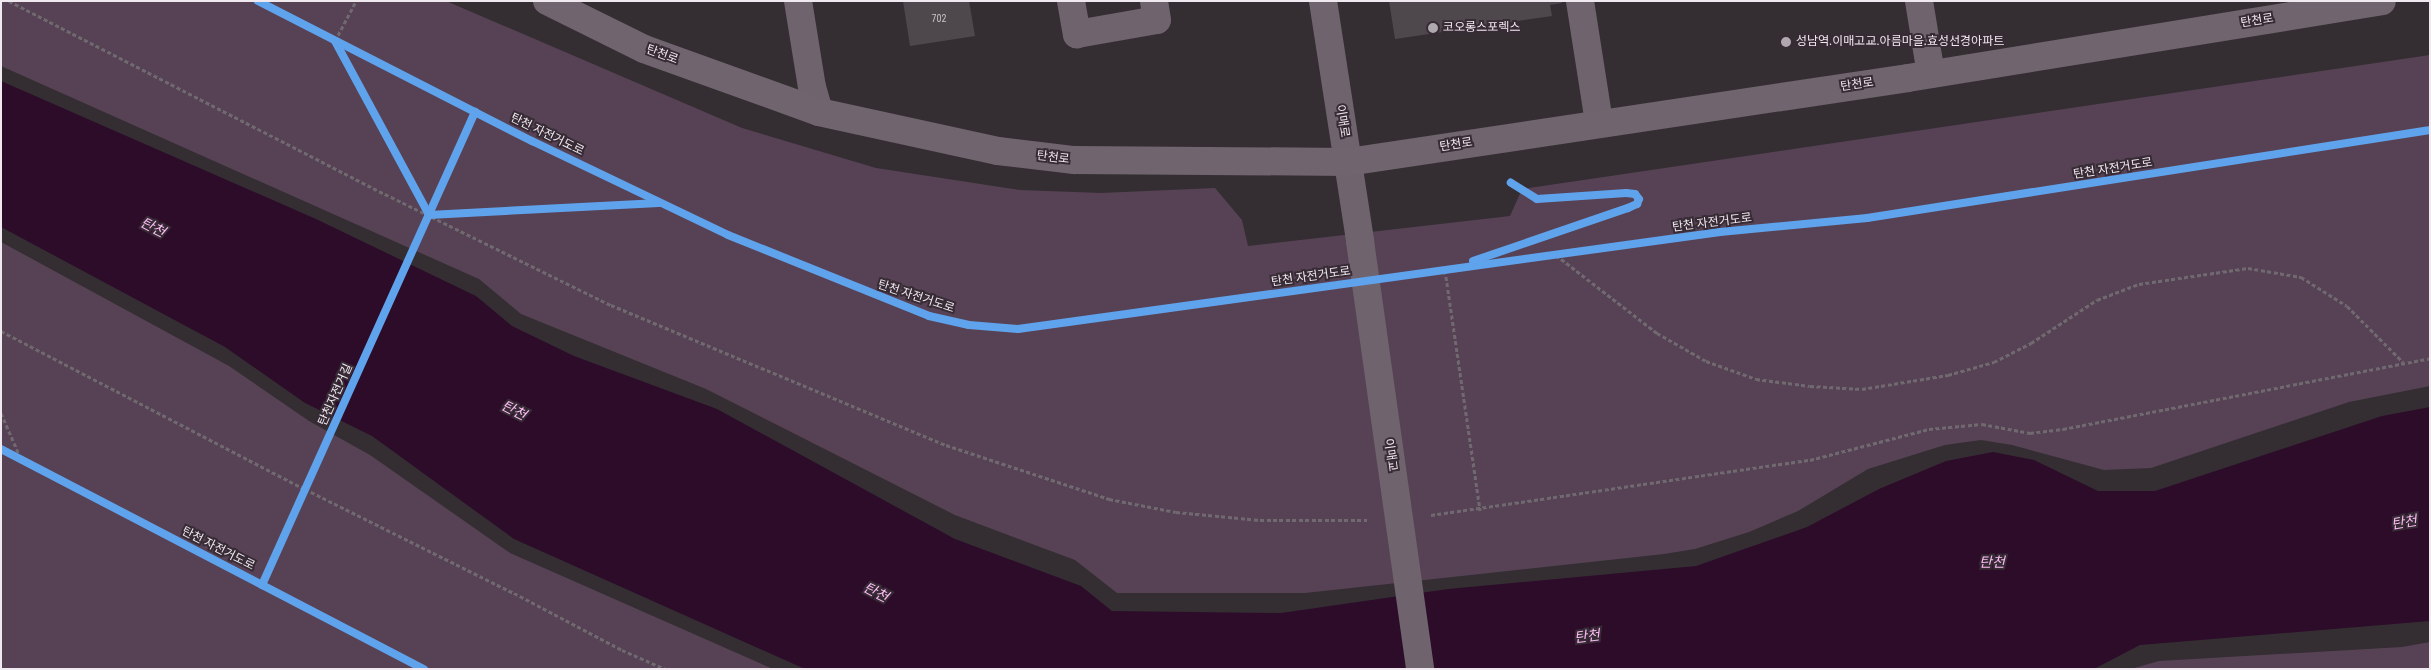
<!DOCTYPE html>
<meta charset="utf-8">
<style>
body{margin:0}
#map{position:relative;width:2431px;height:670px;overflow:hidden;background:#342e33;font-family:"Roboto Condensed","Noto Sans KR",sans-serif}
div>[style]{position:absolute}
.green>*{inset:0;background:#574255}
.water>*{inset:0;background:#2d0c2a}
.building>*{inset:0;background:#4e484d}
.path>*{height:3px;margin-top:-1.5px;transform-origin:0;background:repeating-linear-gradient(90deg,#70696f 0 4px,transparent 0 6.5px)}
.minor>*{height:28px;margin:-14px;padding:0 14px;transform-origin:14px;border-radius:14px;background:#6f646d}
.major>*{height:28px;margin:-14px;padding:0 14px;transform-origin:14px;border-radius:14px;background:#70646e}
.minor-bridge>*{height:28px;margin:-14px;padding:0 14px;transform-origin:14px;border-radius:14px;background:#6f646d}
.cycleway>*{height:8px;margin:-4px;padding:0 4px;transform-origin:4px;border-radius:4px;background:#60a3ed}
.dots>*{width:14px;height:14px;translate:-50% -50%;box-sizing:border-box;border:2px solid #372b35;border-radius:50%}
span{translate:-50% -50%;white-space:nowrap;text-align:center;line-height:1.15;-webkit-text-stroke:4px #372b35;paint-order:stroke}
.number-label{font-size:10px;color:#c8c1c7}
.number-label span{-webkit-text-stroke-width:0}
.street-label{font-size:12px;color:#f1e9f0}
.poi-label{font-size:12px;color:#f1e9f0}
.left{translate:0 -50%;text-align:left}
.water-label{font-size:14px;color:#fdbbf5;font-style:italic}
.frame{position:absolute;inset:0;border:2px solid #f1e9f0;pointer-events:none}
</style>
<div id="map">
<div class="green">
<div style="clip-path:polygon(1px 1px,446px 1px,742px 128px,876px 168px,1020px 190px,1101px 193px,1215px 188px,1242px 220px,1248px 246px,1510px 216px,1522px 189px,2430px 55px,2430px 386px,2349px 402px,2151px 468px,2104px 470px,2012px 445px,1981px 440px,1945px 445px,1868px 469px,1798px 511px,1749px 532px,1695px 549px,1664px 554px,1305px 593px,1117px 593px,1075px 560px,955px 515px,706px 389px,521px 314px,479px 279px,1px 66px)"></div>
<div style="clip-path:polygon(1px 242px,229px 366px,309px 421px,370px 455px,510px 553px,773px 669px,1px 669px)"></div>
<div style="clip-path:polygon(2430px 642px,2430px 669px,2131px 669px,2159px 661px,2402px 647px)"></div>
</div>
<div class="water">
<div style="clip-path:polygon(1px 81px,316px 219px,476px 296px,512px 326px,574px 356px,717px 409px,955px 539px,1081px 586px,1112px 611px,1281px 613px,1448px 589px,1696px 566px,1807px 527px,1879px 489px,1946px 461px,1993px 452px,2034px 460px,2098px 491px,2155px 491px,2382px 416px,2430px 407px,2430px 621px,2140px 645px,2094px 669px,805px 669px,514px 539px,372px 436px,305px 403px,225px 347px,1px 227px)"></div>
</div>
<div class="building">
<div style="clip-path:polygon(903px 1px,969px 1px,975px 36px,910px 46px)"></div>
<div style="clip-path:polygon(1389px 1px,1561px 1px,1562px 3px,1550px 5px,1552px 16px,1395px 39px)"></div>
</div>
<div class="path">
<div style="left:9px;top:1px;width:423px;rotate:27.2deg"></div>
<div style="left:385px;top:194px;width:252px;rotate:26.2deg"></div>
<div style="left:611px;top:305px;width:363px;rotate:22.7deg"></div>
<div style="left:946px;top:445px;width:172px;rotate:18.3deg"></div>
<div style="left:1109px;top:499px;width:68px;rotate:11deg"></div>
<div style="left:1176px;top:512px;width:84px;rotate:5.4deg"></div>
<div style="left:1260px;top:520px;width:107px"></div>
<div style="left:335px;top:41px;width:45px;rotate:-62.3deg"></div>
<div style="left:1556px;top:255px;width:128px;rotate:37.7deg"></div>
<div style="left:1657px;top:333px;width:56px;rotate:29.7deg"></div>
<div style="left:1706px;top:361px;width:53px;rotate:19.8deg"></div>
<div style="left:1756px;top:379px;width:54px;rotate:7.4deg"></div>
<div style="left:1810px;top:386px;width:52px;rotate:3.3deg"></div>
<div style="left:1862px;top:389px;width:87px;rotate:-9.2deg"></div>
<div style="left:1948px;top:375px;width:48px;rotate:-15.8deg"></div>
<div style="left:1994px;top:362px;width:42px;rotate:-27.2deg"></div>
<div style="left:2031px;top:343px;width:79px;rotate:-33.1deg"></div>
<div style="left:2097px;top:300px;width:45px;rotate:-20.9deg"></div>
<div style="left:2139px;top:284px;width:110px;rotate:-8.4deg"></div>
<div style="left:2248px;top:268px;width:54px;rotate:9.6deg"></div>
<div style="left:2301px;top:277px;width:54px;rotate:32.2deg"></div>
<div style="left:2347px;top:306px;width:79px;rotate:45deg"></div>
<div style="left:1445px;top:270px;width:243px;rotate:81.7deg"></div>
<div style="left:1px;top:331px;width:343px;rotate:27.5deg"></div>
<div style="left:305px;top:489px;width:233px;rotate:26.5deg"></div>
<div style="left:514px;top:593px;width:122px;rotate:27.8deg"></div>
<div style="left:622px;top:650px;width:47px;rotate:23.8deg"></div>
<div style="left:1px;top:413px;width:50px;rotate:66.5deg"></div>
<div style="left:1431px;top:515px;width:383px;rotate:-8.3deg"></div>
<div style="left:1810px;top:460px;width:123px;rotate:-14.6deg"></div>
<div style="left:1929px;top:429px;width:53px;rotate:-5.4deg"></div>
<div style="left:1982px;top:424px;width:49px;rotate:10.6deg"></div>
<div style="left:2030px;top:433px;width:33px;rotate:-7deg"></div>
<div style="left:2063px;top:429px;width:374px;rotate:-10.9deg"></div>
</div>
<div class="minor">
<div style="left:798px;top:1px;width:87px;rotate:80.8deg"></div>
<div style="left:812px;top:87px;width:26px;rotate:74deg"></div>
<div style="left:1071px;top:1px;width:34px;rotate:80deg"></div>
<div style="left:1077px;top:34px;width:81px;rotate:-9.9deg"></div>
<div style="left:1157px;top:20px;width:19px;rotate:-99deg"></div>
<div style="left:1323px;top:1px;width:243px;rotate:81.2deg"></div>
<div style="left:1580px;top:1px;width:122px;rotate:81.1deg"></div>
<div style="left:1919px;top:1px;width:74px;rotate:80.7deg"></div>
</div>
<div class="major">
<div style="left:547px;top:1px;width:108px;rotate:26.3deg"></div>
<div style="left:644px;top:49px;width:186px;rotate:19.8deg"></div>
<div style="left:819px;top:112px;width:183px;rotate:12.3deg"></div>
<div style="left:998px;top:151px;width:77px;rotate:6.8deg"></div>
<div style="left:1074px;top:160px;width:274px;rotate:0.4deg"></div>
<div style="left:1348px;top:162px;width:566px;rotate:-8.53deg"></div>
<div style="left:1908px;top:78px;width:480px;rotate:-9.2deg"></div>
</div>
<div class="minor-bridge">
<div style="left:1360px;top:241px;width:432px;rotate:82deg"></div>
</div>
<div class="cycleway">
<div style="left:258px;top:1px;width:308px;rotate:27.1deg"></div>
<div style="left:532px;top:141px;width:217px;rotate:25.6deg"></div>
<div style="left:728px;top:235px;width:217px;rotate:21.9deg"></div>
<div style="left:929px;top:316px;width:41px;rotate:12.7deg"></div>
<div style="left:969px;top:325px;width:49px;rotate:4.7deg"></div>
<div style="left:1018px;top:329px;width:709px;rotate:-7.87deg"></div>
<div style="left:1720px;top:232px;width:148px;rotate:-5.4deg"></div>
<div style="left:1867px;top:218px;width:570px;rotate:-8.88deg"></div>
<div style="left:335px;top:41px;width:198px;rotate:61.6deg"></div>
<div style="left:429px;top:215px;width:230px;rotate:-3deg"></div>
<div style="left:1473px;top:261px;width:164px;rotate:-18.9deg"></div>
<div style="left:1628px;top:208px;width:10px;rotate:-24deg"></div>
<div style="left:1637px;top:204px;width:5px;rotate:-68deg"></div>
<div style="left:1639px;top:199px;width:6px;rotate:-129deg"></div>
<div style="left:1635px;top:194px;width:9px;rotate:-174deg"></div>
<div style="left:1626px;top:193px;width:89px;rotate:176.1deg"></div>
<div style="left:1537px;top:199px;width:31px;rotate:-148deg"></div>
<div style="left:1px;top:449px;width:477px;rotate:27.5deg"></div>
<div style="left:262px;top:585px;width:519px;rotate:-65.76deg"></div>
</div>
<div class="dots">
<div style="left:1433px;top:28px;background:#afa8ae"></div>
<div style="left:1786px;top:42px;background:#afa8ae"></div>
</div>
<div class="number-label">
<span style="left:939px;top:19px">702</span>
</div>
<div class="street-label">
<span style="left:2257px;top:21px;rotate:-9deg">탄천로</span>
<span style="left:662px;top:55px;rotate:20deg">탄천로</span>
<span style="left:1857px;top:85px;rotate:-8deg">탄천로</span>
<span style="left:1342px;top:121px;rotate:81deg">이매로</span>
<span style="left:547px;top:135px;rotate:26deg">탄천 자전거도로</span>
<span style="left:1456px;top:145px;rotate:-9deg">탄천로</span>
<span style="left:1053px;top:158px;rotate:7deg">탄천로</span>
<span style="left:2113px;top:169px;rotate:-9deg">탄천 자전거도로</span>
<span style="left:1712px;top:223px;rotate:-7deg">탄천 자전거도로</span>
<span style="left:1311px;top:277px;rotate:-8deg">탄천 자전거도로</span>
<span style="left:916px;top:297px;rotate:18deg">탄천 자전거도로</span>
<span style="left:336px;top:395px;rotate:-66deg">탄천자전거길</span>
<span style="left:1390px;top:455px;rotate:82deg">이매교</span>
<span style="left:218px;top:549px;rotate:27deg">탄천 자전거도로</span>
</div>
<div class="poi-label">
<span class="left" style="left:1443px;top:28px">코오롱스포렉스</span>
<span class="left" style="left:1796px;top:42px">성남역.이매고교.아름마을.효성선경아파트</span>
</div>
<div class="water-label">
<span style="left:153px;top:227px;rotate:27deg">탄천</span>
<span style="left:514px;top:410px;rotate:27deg">탄천</span>
<span style="left:2404px;top:522px;rotate:-9deg">탄천</span>
<span style="left:1992px;top:562px">탄천</span>
<span style="left:876px;top:592px;rotate:27deg">탄천</span>
<span style="left:1587px;top:636px;rotate:-7deg">탄천</span>
</div>
<div class="frame"></div>
</div>
